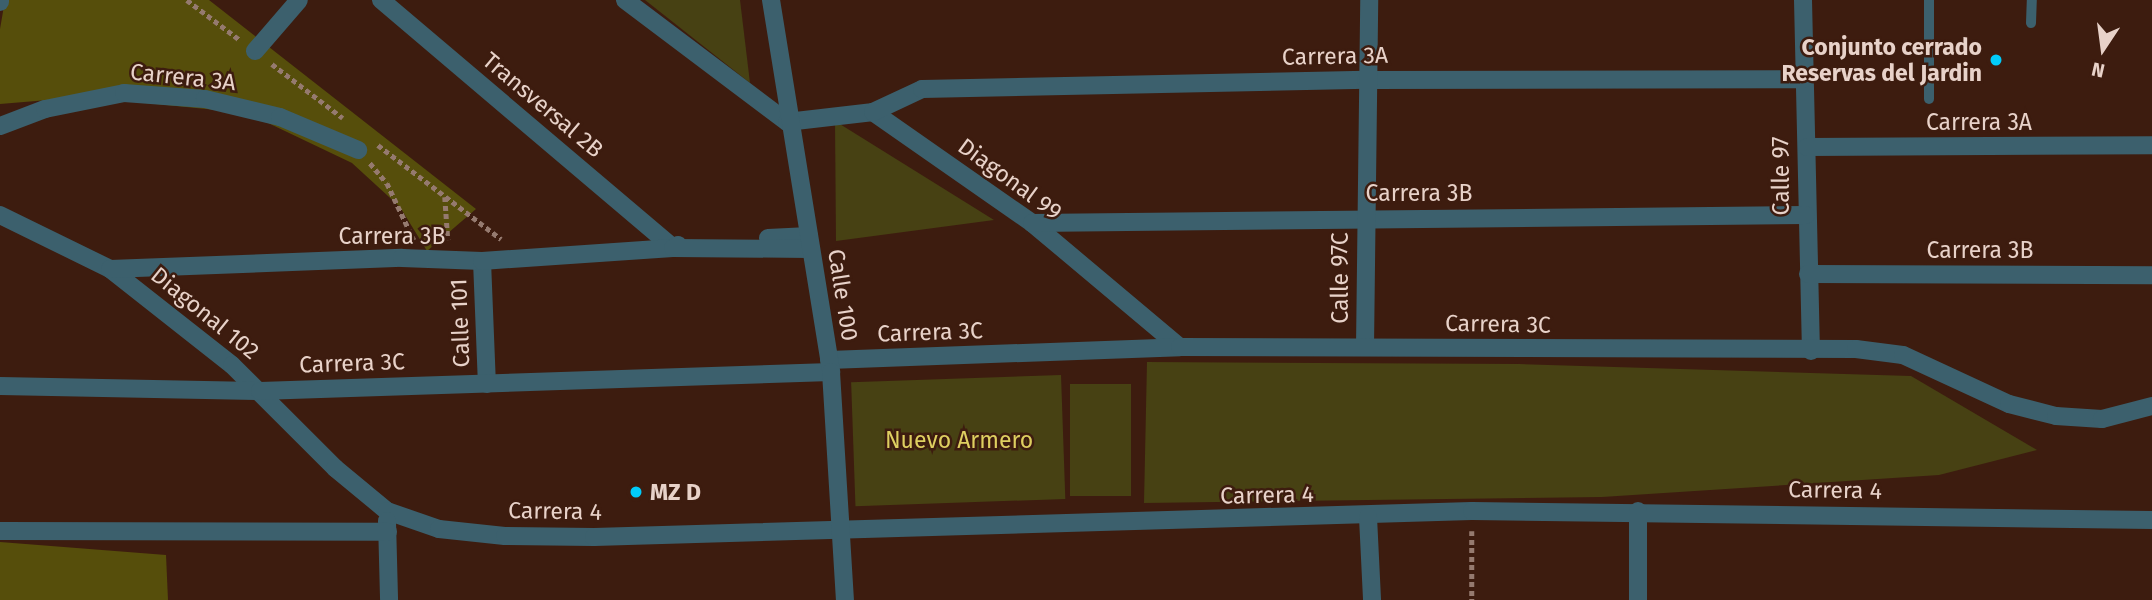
<!DOCTYPE html>
<style>
body{margin:0}
#map{position:relative;width:2152px;height:600px;overflow:hidden;background:#3d1c0f;font-family:"Fira Sans",sans-serif}
div>[style]{position:absolute}
.green>*{inset:0;background:#474113;transform-origin:0 0}
.forest>*{inset:0;background:#564e0b}
.path>*{height:4.5px;margin-top:-2.25px;transform-origin:0;background:repeating-linear-gradient(90deg,#957a6f 0 5px,transparent 0 8.5px)}
.service>*{height:10px;margin:-5px;padding:0 5px;transform-origin:5px;border-radius:5px;background:#3c606d}
.minor>*{height:18px;margin:-9px;padding:0 9px;transform-origin:9px;border-radius:9px;background:#3c606d}
.tertiary>*{height:18px;margin:-9px;padding:0 9px;transform-origin:9px;border-radius:9px;background:#3c606d}
.dots>*{width:19px;height:19px;translate:-50% -50%;box-sizing:border-box;border:4px solid #3d1c0f;border-radius:50%}
span{translate:-50% -50%;white-space:nowrap;text-align:center;line-height:1.15;-webkit-text-stroke:5px #3d1c0f;paint-order:stroke}
.poi-label{font-size:23px;color:#e8d2c9;font-weight:700}
.right{translate:-100% -50%;text-align:right}
.left{translate:0 -50%;text-align:left}
.street-label{font-size:23px;color:#e8d2c9}
.park-label{font-size:23px;color:#decf60}
.north{position:absolute;left:2068px;top:14px;width:70px;height:70px;-webkit-text-stroke:5px #3d1c0f;paint-order:stroke;rotate:193deg;font-size:19px;font-weight:700;line-height:28px;text-align:center;color:#e8d2c9}
.north::after{content:'';display:block;margin:auto;width:24px;height:32px;background:#e8d2c9;clip-path:polygon(50% 0,100% 100%,50% 72%,0 100%)}
</style>
<div id="map">
<div class="green">
<div style="clip-path:polygon(645px 0,740px 0,750px 83px)"></div>
<div style="clip-path:polygon(835px 121px,994px 220px,836px 241px)"></div>
<div style="clip-path:polygon(1147px 362px,1519px 364px,1911px 376px,2037px 450px,1939px 475px,1602px 497px,1144px 503px)"></div>
<div style="left:1061px;top:375px;width:124px;height:210px;rotate:88deg"></div>
<div style="left:1070px;top:384px;width:61px;height:112px"></div>
</div>
<div class="forest">
<div style="clip-path:polygon(5px 0,209px 0,476px 209px,427px 251px,400px 207px,352px 163px,247px 113px,84px 97px,0 104px,0 29px)"></div>
<div style="clip-path:polygon(0 542px,166px 555px,168px 600px,0 600px)"></div>
</div>
<div class="path">
<div style="left:187px;top:0;width:66px;rotate:37deg"></div>
<div style="left:272px;top:64px;width:89px;rotate:37.3deg"></div>
<div style="left:378px;top:145px;width:155px;rotate:37.4deg"></div>
<div style="left:370px;top:163px;width:26px;rotate:50deg"></div>
<div style="left:387px;top:183px;width:63px;rotate:64.7deg"></div>
<div style="left:445px;top:197px;width:43px;rotate:86deg"></div>
<div style="left:1472px;top:531px;width:69px;rotate:90deg"></div>
</div>
<div class="service">
<div style="left:1929px;top:0;width:99px;rotate:90deg"></div>
<div style="left:2031px;top:23px;width:23px;rotate:-88deg"></div>
</div>
<div class="minor">
<div style="left:381px;top:0;width:383px;rotate:40.3deg"></div>
<div style="left:673px;top:248px;width:6px;rotate:-31deg"></div>
<div style="left:625px;top:0;width:203px;rotate:37deg"></div>
<div style="left:787px;top:122px;width:87px;rotate:-6.6deg"></div>
<div style="left:873px;top:112px;width:194px;rotate:34.9deg"></div>
<div style="left:1032px;top:223px;width:193px;rotate:40deg"></div>
<div style="left:1803px;top:0;width:351px;rotate:88.7deg"></div>
<div style="left:0;top:2px;width:2px;rotate:-90deg"></div>
<div style="left:255px;top:51px;width:67px;rotate:-49.2deg"></div>
<div style="left:873px;top:112px;width:54px;rotate:-25.1deg"></div>
<div style="left:922px;top:89px;width:444px;rotate:-1.2deg"></div>
<div style="left:1366px;top:80px;width:437px;rotate:-0.1deg"></div>
<div style="left:0;top:126px;width:48px;rotate:-20.7deg"></div>
<div style="left:45px;top:109px;width:81px;rotate:-11.4deg"></div>
<div style="left:124px;top:93px;width:81px;rotate:4.2deg"></div>
<div style="left:205px;top:99px;width:77px;rotate:13.5deg"></div>
<div style="left:280px;top:117px;width:85px;rotate:22.9deg"></div>
<div style="left:1807px;top:147px;width:345px;rotate:-0.3deg"></div>
<div style="left:0;top:215px;width:123px;rotate:26.1deg"></div>
<div style="left:110px;top:269px;width:155px;rotate:38.2deg"></div>
<div style="left:232px;top:365px;width:146px;rotate:45deg"></div>
<div style="left:335px;top:468px;width:67px;rotate:39.6deg"></div>
<div style="left:387px;top:511px;width:55px;rotate:19.1deg"></div>
<div style="left:439px;top:529px;width:66px;rotate:6.1deg"></div>
<div style="left:505px;top:536px;width:89px;rotate:0.6deg"></div>
<div style="left:594px;top:537px;width:878px;rotate:-1.7deg"></div>
<div style="left:1472px;top:511px;width:680px;rotate:0.76deg"></div>
<div style="left:1032px;top:223px;width:774px;rotate:-0.59deg"></div>
<div style="left:768px;top:238px;width:41px;rotate:-2.8deg"></div>
<div style="left:482px;top:261px;width:123px;rotate:87.7deg"></div>
<div style="left:110px;top:269px;width:292px;rotate:-2.2deg"></div>
<div style="left:402px;top:258px;width:80px;rotate:2.1deg"></div>
<div style="left:482px;top:261px;width:191px;rotate:-3.9deg"></div>
<div style="left:673px;top:248px;width:138px;rotate:0.4deg"></div>
<div style="left:1808px;top:274px;width:344px;rotate:0.2deg"></div>
<div style="left:1365px;top:347px;width:347px;rotate:-89.3deg"></div>
<div style="left:829px;top:360px;width:351px;rotate:-2.1deg"></div>
<div style="left:1180px;top:347px;width:676px;rotate:0.17deg"></div>
<div style="left:1856px;top:349px;width:47px;rotate:7.3deg"></div>
<div style="left:1903px;top:355px;width:117px;rotate:24.8deg"></div>
<div style="left:2009px;top:404px;width:49px;rotate:14.3deg"></div>
<div style="left:2056px;top:416px;width:46px;rotate:3.7deg"></div>
<div style="left:2102px;top:419px;width:52px;rotate:-14.6deg"></div>
<div style="left:0;top:386px;width:260px;rotate:1.1deg"></div>
<div style="left:260px;top:391px;width:571px;rotate:-1.91deg"></div>
<div style="left:1368px;top:517px;width:83px;rotate:87.2deg"></div>
<div style="left:387px;top:521px;width:79px;rotate:88.5deg"></div>
<div style="left:0;top:531px;width:388px;rotate:0.1deg"></div>
<div style="left:1638px;top:600px;width:89px;rotate:-90deg"></div>
</div>
<div class="tertiary">
<div style="left:771px;top:0;width:377px;rotate:80.8deg"></div>
<div style="left:831px;top:372px;width:228px;rotate:86.5deg"></div>
</div>
<div class="dots">
<div style="left:1996px;top:60px;background:#01cbf9"></div>
<div style="left:636px;top:492px;background:#01cbf9"></div>
</div>
<div class="poi-label">
<span class="right" style="left:1982px;top:60px">Conjunto cerrado<br>Reservas del Jardin</span>
<span class="left" style="left:650px;top:492px">MZ D</span>
</div>
<div class="street-label">
<span style="left:1335px;top:56px;rotate:-1deg">Carrera 3A</span>
<span style="left:183px;top:77px;rotate:6deg">Carrera 3A</span>
<span style="left:543px;top:105px;rotate:40deg">Transversal 2B</span>
<span style="left:1979px;top:122px">Carrera 3A</span>
<span style="left:1781px;top:176px;rotate:-90deg">Calle 97</span>
<span style="left:1010px;top:179px;rotate:36deg">Diagonal 99</span>
<span style="left:1419px;top:193px">Carrera 3B</span>
<span style="left:392px;top:236px">Carrera 3B</span>
<span style="left:1980px;top:250px">Carrera 3B</span>
<span style="left:1340px;top:278px;rotate:-90deg">Calle 97C</span>
<span style="left:843px;top:295px;rotate:81deg">Calle 100</span>
<span style="left:205px;top:313px;rotate:39deg">Diagonal 102</span>
<span style="left:460px;top:323px;rotate:-92deg">Calle 101</span>
<span style="left:1498px;top:324px;rotate:1deg">Carrera 3C</span>
<span style="left:930px;top:332px;rotate:-2deg">Carrera 3C</span>
<span style="left:352px;top:363px;rotate:-2deg">Carrera 3C</span>
<span style="left:1835px;top:490px;rotate:1deg">Carrera 4</span>
<span style="left:1267px;top:495px;rotate:-1deg">Carrera 4</span>
<span style="left:555px;top:511px;rotate:1deg">Carrera 4</span>
</div>
<div class="park-label">
<span style="left:959px;top:440px">Nuevo Armero</span>
</div>
<div class="north">N</div>
</div>
